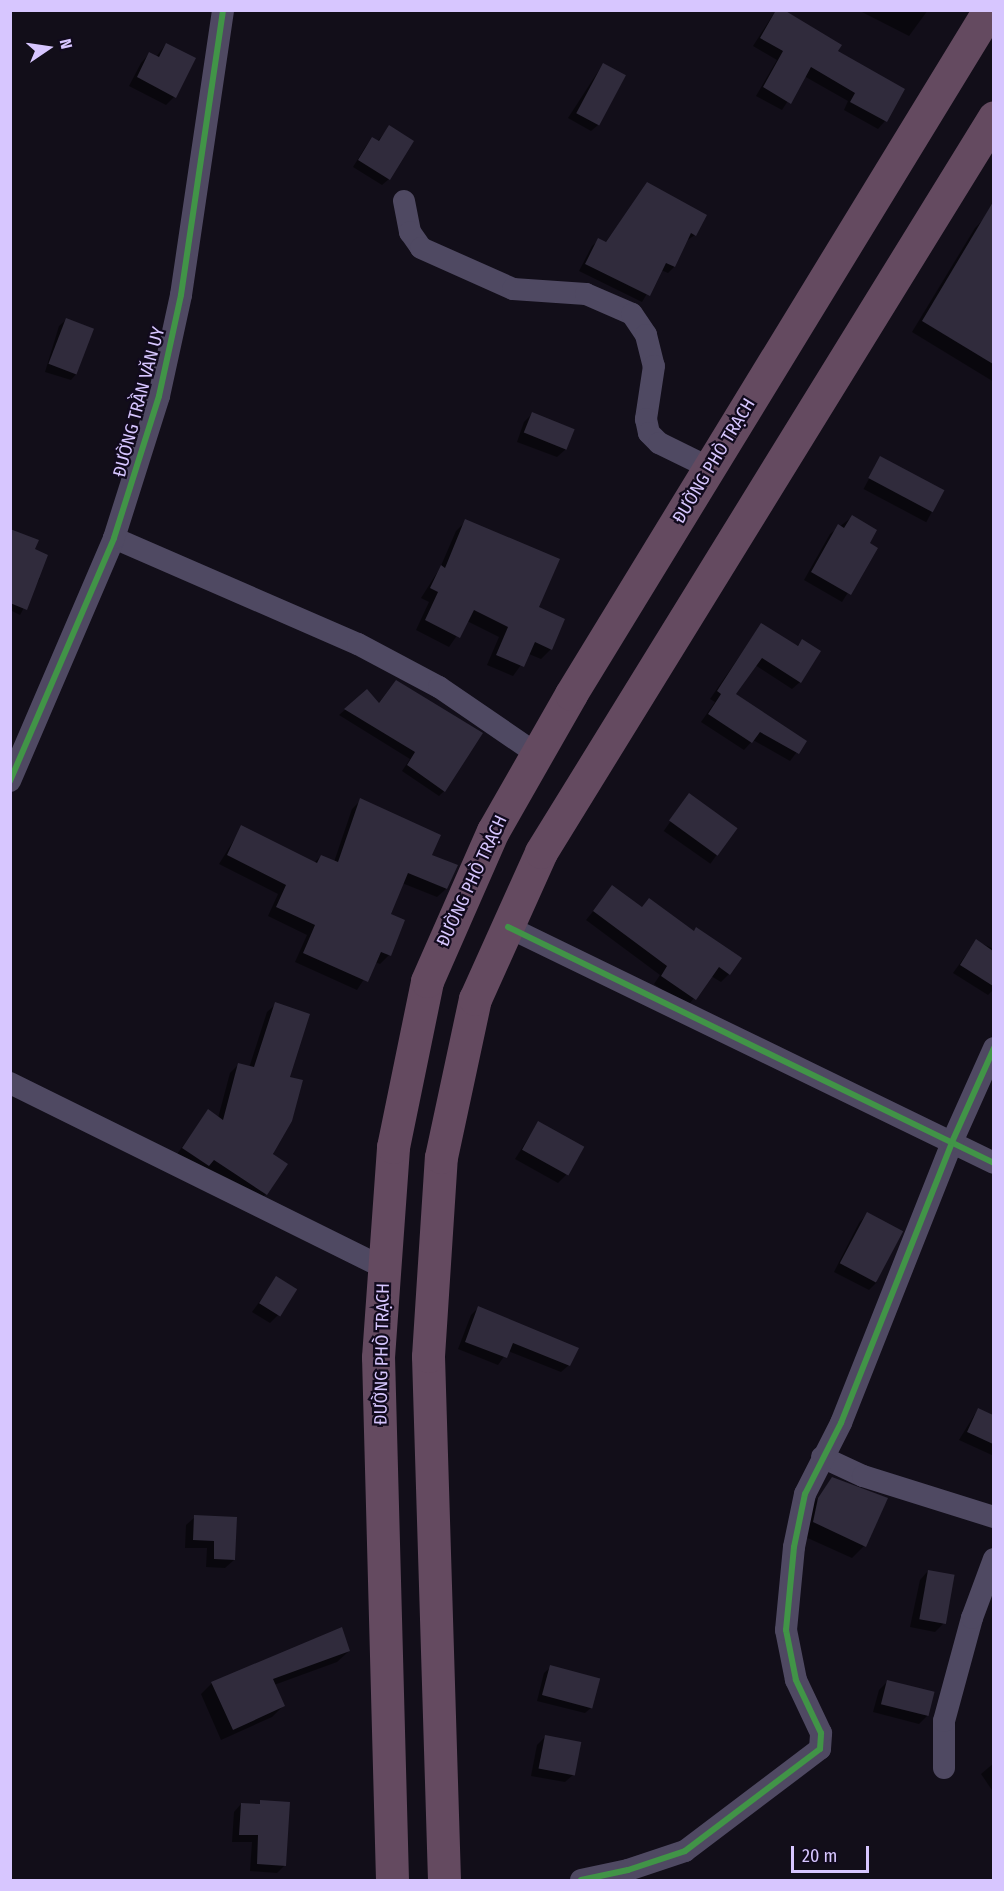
<!DOCTYPE html>
<meta charset="utf-8">
<style>
body{margin:0}
#map{position:relative;width:1004px;height:1891px;overflow:hidden;background:#120e19;font-family:"Fira Sans Condensed",sans-serif}
div>[style]{position:absolute}
.shadow>*{inset:0;background:#0007;transform-origin:0 0}
.building>*{inset:0;background:#302b3c;transform-origin:0 0}
.street>*{height:22px;margin:-11px;padding:0 11px;transform-origin:11px;border-radius:11px;background:#4f4962}
.highway>*{height:33px;margin:-16.5px;padding:0 16.5px;transform-origin:16.5px;border-radius:16.5px;background:#644a60}
.cycleway>*{height:6px;margin:-3px;padding:0 3px;transform-origin:3px;border-radius:3px;background:#419447}
span{translate:-50% -50%;white-space:nowrap;text-align:center;line-height:1.15;-webkit-text-stroke:4.5px #110a1d;paint-order:stroke}
.street-label{font-size:18px;color:#d7c6ff}
.frame{position:absolute;inset:0;border:12px solid #d7c6ff;pointer-events:none}
.north{position:absolute;left:18px;top:18px;width:60px;height:60px;-webkit-text-stroke:4px #110a1d;paint-order:stroke;rotate:77deg;font-size:16px;font-weight:700;line-height:24px;text-align:center;color:#d7c6ff}
.north::after{content:'';display:block;margin:auto;width:21px;height:27px;background:#d7c6ff;clip-path:polygon(50% 0,100% 100%,50% 72%,0 100%)}
.scale{position:absolute;left:791px;top:1846px;width:78px;height:27px;box-sizing:border-box;border:3px solid #d7c6ff;border-top:0;padding-left:8px;font-size:18px;line-height:21px;white-space:nowrap;color:#d7c6ff;-webkit-text-stroke:4px #110a1d;paint-order:stroke}
</style>
<div id="map">
<div class="shadow">
<div style="clip-path:polygon(776px 10px,836px 52px,885px 121px,878px 129px,844px 110px,848px 101px,804px 76px,782px 110px,756px 96px,777px 60px,753px 46px)"></div>
<div style="clip-path:polygon(858px 10px,928px 10px,909px 36px)"></div>
<div style="clip-path:polygon(166px 44px,174px 97px,166px 105px,129px 86px,141px 63px,149px 54px,156px 57px)"></div>
<div style="clip-path:polygon(603px 64px,598px 125px,591px 131px,568px 118px)"></div>
<div style="clip-path:polygon(389px 127px,389px 179px,382px 185px,353px 167px,366px 146px,372px 139px,377px 142px)"></div>
<div style="clip-path:polygon(648px 184px,695px 235px,686px 241px,674px 267px,668px 273px,661px 270px,642px 302px,579px 271px,592px 246px,599px 240px,605px 243px)"></div>
<div style="clip-path:polygon(986px 217px,994px 221px,994px 382px,912px 332px,975px 228px)"></div>
<div style="clip-path:polygon(66px 320px,77px 373px,71px 380px,45px 372px,59px 326px)"></div>
<div style="clip-path:polygon(532px 414px,566px 449px,557px 457px,517px 442px,524px 422px)"></div>
<div style="left:880px;top:458px;width:71px;height:35px;rotate:28deg"></div>
<div style="clip-path:polygon(852px 517px,868px 543px,876px 548px,842px 602px,804px 580px,830px 534px)"></div>
<div style="clip-path:polygon(466px 521px,537px 608px,551px 649px,541px 659px,529px 654px,513px 676px,487px 665px,499px 637px,467px 621px,449px 647px,416px 630px,429px 602px,421px 598px,440px 568px,456px 531px)"></div>
<div style="clip-path:polygon(10px 533px,33px 550px,37px 577px,40px 578px,20px 615px,10px 610px)"></div>
<div style="clip-path:polygon(761px 625px,796px 647px,802px 641px,800px 682px,792px 689px,755px 665px,734px 694px,805px 741px,790px 761px,753px 740px,744px 750px,701px 722px,715px 702px,710px 699px)"></div>
<div style="clip-path:polygon(391px 687px,444px 791px,439px 796px,402px 771px,410px 759px,339px 715px,367px 691px,378px 704px)"></div>
<div style="left:689px;top:795px;width:57px;height:44px;rotate:35deg"></div>
<div style="clip-path:polygon(361px 800px,430px 855px,456px 866px,446px 889px,437px 897px,402px 883px,389px 915px,389px 955px,380px 964px,375px 962px,357px 990px,295px 962px,307px 935px,268px 916px,278px 894px,219px 864px,242px 827px,314px 863px,321px 856px,334px 862px,352px 809px)"></div>
<div style="clip-path:polygon(613px 887px,641px 908px,693px 933px,729px 974px,721px 982px,711px 976px,687px 1007px,654px 984px,660px 975px,586px 920px)"></div>
<div style="clip-path:polygon(976px 941px,994px 949px,994px 989px,988px 995px,953px 973px)"></div>
<div style="clip-path:polygon(276px 1004px,288px 1078px,266px 1194px,257px 1202px,175px 1157px,208px 1111px,218px 1118px,230px 1073px,238px 1065px,249px 1068px,267px 1012px)"></div>
<div style="clip-path:polygon(538px 1123px,566px 1175px,558px 1183px,515px 1159px)"></div>
<div style="clip-path:polygon(867px 1214px,877px 1282px,869px 1290px,834px 1272px,859px 1223px)"></div>
<div style="clip-path:polygon(277px 1278px,278px 1315px,270px 1323px,252px 1312px)"></div>
<div style="clip-path:polygon(478px 1308px,569px 1365px,561px 1372px,508px 1351px,498px 1365px,458px 1349px,471px 1315px)"></div>
<div style="clip-path:polygon(978px 1409px,994px 1417px,994px 1456px,959px 1440px)"></div>
<div style="clip-path:polygon(833px 1478px,864px 1546px,852px 1558px,801px 1535px,806px 1513px)"></div>
<div style="clip-path:polygon(195px 1517px,234px 1560px,225px 1568px,206px 1567px,207px 1548px,185px 1548px,186px 1525px)"></div>
<div style="clip-path:polygon(928px 1571px,943px 1624px,935px 1632px,910px 1627px,920px 1580px)"></div>
<div style="clip-path:polygon(349px 1651px,337px 1662px,274px 1685px,283px 1706px,272px 1717px,221px 1740px,201px 1694px,212px 1683px)"></div>
<div style="clip-path:polygon(551px 1667px,599px 1679px,592px 1707px,585px 1713px,537px 1701px,544px 1673px)"></div>
<div style="clip-path:polygon(887px 1682px,933px 1693px,927px 1716px,919px 1724px,873px 1712px,879px 1690px)"></div>
<div style="clip-path:polygon(545px 1737px,574px 1774px,565px 1782px,531px 1776px,537px 1745px)"></div>
<div style="clip-path:polygon(994px 1763px,994px 1793px,981px 1774px)"></div>
<div style="clip-path:polygon(241px 1804px,285px 1865px,277px 1873px,250px 1871px,252px 1842px,232px 1842px,234px 1812px)"></div>
</div>
<div class="building">
<div style="clip-path:polygon(776px 10px,784px 10px,842px 45px,838px 51px,905px 89px,887px 122px,850px 102px,855px 93px,811px 67px,791px 104px,763px 87px,783px 51px,760px 38px)"></div>
<div style="clip-path:polygon(166px 43px,196px 58px,176px 98px,137px 77px,149px 52px,159px 57px)"></div>
<div style="left:603px;top:63px;width:26px;height:57px;rotate:28deg"></div>
<div style="clip-path:polygon(389px 125px,414px 141px,390px 180px,358px 160px,372px 137px,379px 141px)"></div>
<div style="clip-path:polygon(647px 182px,707px 215px,696px 236px,691px 233px,675px 267px,666px 263px,650px 296px,585px 264px,598px 238px,606px 242px)"></div>
<div style="clip-path:polygon(993px 202px,993px 364px,922px 321px)"></div>
<div style="left:66px;top:318px;width:30px;height:49px;rotate:21deg"></div>
<div style="left:532px;top:412px;width:46px;height:22px;rotate:22deg"></div>
<div style="left:880px;top:456px;width:73px;height:25px;rotate:28deg"></div>
<div style="clip-path:polygon(852px 515px,877px 530px,870px 543px,878px 548px,851px 595px,811px 572px,838px 524px,844px 528px)"></div>
<div style="clip-path:polygon(465px 519px,560px 559px,539px 607px,565px 619px,552px 650px,535px 642px,524px 667px,496px 655px,508px 627px,474px 610px,460px 638px,425px 620px,438px 592px,430px 588px,441px 565px,445px 568px)"></div>
<div style="clip-path:polygon(10px 529px,39px 540px,35px 549px,48px 555px,27px 610px,10px 603px)"></div>
<div style="clip-path:polygon(761px 623px,798px 646px,802px 639px,821px 651px,801px 683px,762px 658px,736px 694px,807px 741px,799px 754px,760px 732px,752px 743px,708px 714px,721px 694px,717px 691px)"></div>
<div style="clip-path:polygon(396px 680px,483px 733px,445px 792px,407px 765px,415px 752px,344px 709px,367px 689px,379px 703px)"></div>
<div style="left:689px;top:793px;width:60px;height:34px;rotate:36deg"></div>
<div style="clip-path:polygon(360px 798px,441px 835px,432px 855px,458px 865px,447px 889px,408px 873px,391px 914px,405px 920px,391px 956px,381px 952px,368px 982px,303px 953px,315px 925px,276px 907px,286px 885px,227px 855px,241px 825px,317px 863px,321px 855px,338px 862px)"></div>
<div style="clip-path:polygon(612px 885px,642px 907px,649px 898px,694px 931px,696px 927px,742px 958px,730px 975px,719px 967px,696px 1000px,661px 976px,667px 966px,593px 911px)"></div>
<div style="clip-path:polygon(976px 939px,993px 951px,993px 986px,960px 965px)"></div>
<div style="clip-path:polygon(275px 1002px,310px 1014px,290px 1077px,303px 1080px,292px 1121px,273px 1154px,288px 1164px,267px 1195px,214px 1160px,209px 1166px,182px 1148px,208px 1109px,223px 1120px,238px 1063px,254px 1067px)"></div>
<div style="left:538px;top:1121px;width:53px;height:33px;rotate:29deg"></div>
<div style="left:867px;top:1212px;width:41px;height:58px;rotate:28deg"></div>
<div style="left:276px;top:1276px;width:25px;height:32px;rotate:32deg"></div>
<div style="clip-path:polygon(478px 1306px,579px 1348px,570px 1366px,513px 1343px,507px 1358px,465px 1342px)"></div>
<div style="clip-path:polygon(978px 1408px,993px 1415px,993px 1444px,967px 1432px)"></div>
<div style="clip-path:polygon(832px 1477px,888px 1498px,866px 1547px,813px 1522px,818px 1498px)"></div>
<div style="clip-path:polygon(194px 1515px,237px 1517px,235px 1560px,214px 1559px,214px 1541px,193px 1540px)"></div>
<div style="left:928px;top:1570px;width:27px;height:50px;rotate:10deg"></div>
<div style="clip-path:polygon(342px 1627px,350px 1651px,273px 1679px,285px 1706px,233px 1730px,211px 1682px)"></div>
<div style="left:550px;top:1665px;width:52px;height:31px;rotate:15deg"></div>
<div style="left:887px;top:1680px;width:49px;height:25px;rotate:14deg"></div>
<div style="left:545px;top:1735px;width:37px;height:34px;rotate:11deg"></div>
<div style="clip-path:polygon(260px 1800px,290px 1802px,286px 1866px,257px 1864px,258px 1835px,239px 1835px,241px 1803px,260px 1804px)"></div>
</div>
<div class="street">
<div style="left:404px;top:201px;width:32px;rotate:79deg"></div>
<div style="left:410px;top:232px;width:19px;rotate:55deg"></div>
<div style="left:421px;top:248px;width:101px;rotate:24deg"></div>
<div style="left:513px;top:289px;width:73px;rotate:3.9deg"></div>
<div style="left:586px;top:294px;width:50px;rotate:23.5deg"></div>
<div style="left:632px;top:314px;width:25px;rotate:56deg"></div>
<div style="left:646px;top:335px;width:32px;rotate:76deg"></div>
<div style="left:654px;top:366px;width:54px;rotate:98.6deg"></div>
<div style="left:646px;top:419px;width:14px;rotate:78deg"></div>
<div style="left:649px;top:433px;width:14px;rotate:45deg"></div>
<div style="left:659px;top:443px;width:57px;rotate:26.1deg"></div>
<div style="left:114px;top:538px;width:266px;rotate:23.5deg"></div>
<div style="left:358px;top:644px;width:92px;rotate:28deg"></div>
<div style="left:439px;top:687px;width:119px;rotate:34.4deg"></div>
<div style="left:10px;top:781px;width:264px;rotate:-66.8deg"></div>
<div style="left:114px;top:538px;width:149px;rotate:-72.4deg"></div>
<div style="left:159px;top:396px;width:103px;rotate:-77.7deg"></div>
<div style="left:181px;top:295px;width:288px;rotate:-81.6deg"></div>
<div style="left:508px;top:927px;width:540px;rotate:25.9deg"></div>
<div style="left:10px;top:1083px;width:417px;rotate:26.3deg"></div>
<div style="left:822px;top:1457px;width:45px;rotate:24.9deg"></div>
<div style="left:863px;top:1476px;width:137px;rotate:17.4deg"></div>
<div style="left:944px;top:1768px;width:47px;rotate:-90deg"></div>
<div style="left:944px;top:1721px;width:107px;rotate:-74.8deg"></div>
<div style="left:972px;top:1618px;width:63px;rotate:-69.6deg"></div>
<div style="left:581px;top:1880px;width:48px;rotate:-12deg"></div>
<div style="left:628px;top:1870px;width:60px;rotate:-18.4deg"></div>
<div style="left:685px;top:1851px;width:169px;rotate:-37.1deg"></div>
<div style="left:820px;top:1749px;width:16px;rotate:-86deg"></div>
<div style="left:821px;top:1733px;width:59px;rotate:-115.3deg"></div>
<div style="left:796px;top:1680px;width:51px;rotate:-101.3deg"></div>
<div style="left:786px;top:1630px;width:83px;rotate:-84.5deg"></div>
<div style="left:794px;top:1547px;width:54px;rotate:-78.3deg"></div>
<div style="left:805px;top:1494px;width:80px;rotate:-63.1deg"></div>
<div style="left:841px;top:1423px;width:302px;rotate:-68.4deg"></div>
<div style="left:952px;top:1142px;width:103px;rotate:-65.9deg"></div>
</div>
<div class="highway">
<div style="left:392px;top:1880px;width:523px;rotate:-91.53deg"></div>
<div style="left:378px;top:1357px;width:211px;rotate:-85.9deg"></div>
<div style="left:393px;top:1147px;width:169px;rotate:-78.4deg"></div>
<div style="left:427px;top:981px;width:164px;rotate:-66.3deg"></div>
<div style="left:493px;top:831px;width:158px;rotate:-60.3deg"></div>
<div style="left:571px;top:694px;width:802px;rotate:-58.57deg"></div>
<div style="left:444px;top:1880px;width:524px;rotate:-91.75deg"></div>
<div style="left:428px;top:1356px;width:199px;rotate:-86.3deg"></div>
<div style="left:441px;top:1157px;width:162px;rotate:-77.9deg"></div>
<div style="left:475px;top:999px;width:161px;rotate:-65.8deg"></div>
<div style="left:541px;top:852px;width:863px;rotate:-58.35deg"></div>
</div>
<div class="cycleway">
<div style="left:10px;top:781px;width:264px;rotate:-66.8deg"></div>
<div style="left:114px;top:538px;width:149px;rotate:-72.4deg"></div>
<div style="left:159px;top:396px;width:103px;rotate:-77.7deg"></div>
<div style="left:181px;top:295px;width:288px;rotate:-81.6deg"></div>
<div style="left:508px;top:927px;width:540px;rotate:25.9deg"></div>
<div style="left:581px;top:1880px;width:48px;rotate:-12deg"></div>
<div style="left:628px;top:1870px;width:60px;rotate:-18.4deg"></div>
<div style="left:685px;top:1851px;width:169px;rotate:-37.1deg"></div>
<div style="left:820px;top:1749px;width:16px;rotate:-86deg"></div>
<div style="left:821px;top:1733px;width:59px;rotate:-115.3deg"></div>
<div style="left:796px;top:1680px;width:51px;rotate:-101.3deg"></div>
<div style="left:786px;top:1630px;width:83px;rotate:-84.5deg"></div>
<div style="left:794px;top:1547px;width:54px;rotate:-78.3deg"></div>
<div style="left:805px;top:1494px;width:80px;rotate:-63.1deg"></div>
<div style="left:841px;top:1423px;width:302px;rotate:-68.4deg"></div>
<div style="left:952px;top:1142px;width:103px;rotate:-65.9deg"></div>
</div>
<div class="street-label">
<span style="left:139px;top:402px;rotate:-75deg">ĐƯỜNG TRẦN VĂN UY</span>
<span style="left:714px;top:461px;rotate:-59deg">ĐƯỜNG PHÒ TRẠCH</span>
<span style="left:472px;top:881px;rotate:-65deg">ĐƯỜNG PHÒ TRẠCH</span>
<span style="left:382px;top:1354px;rotate:-89deg">ĐƯỜNG PHÒ TRẠCH</span>
</div>
<div class="frame"></div>
<div class="north">N</div>
<div class="scale">20 m</div>
</div>
